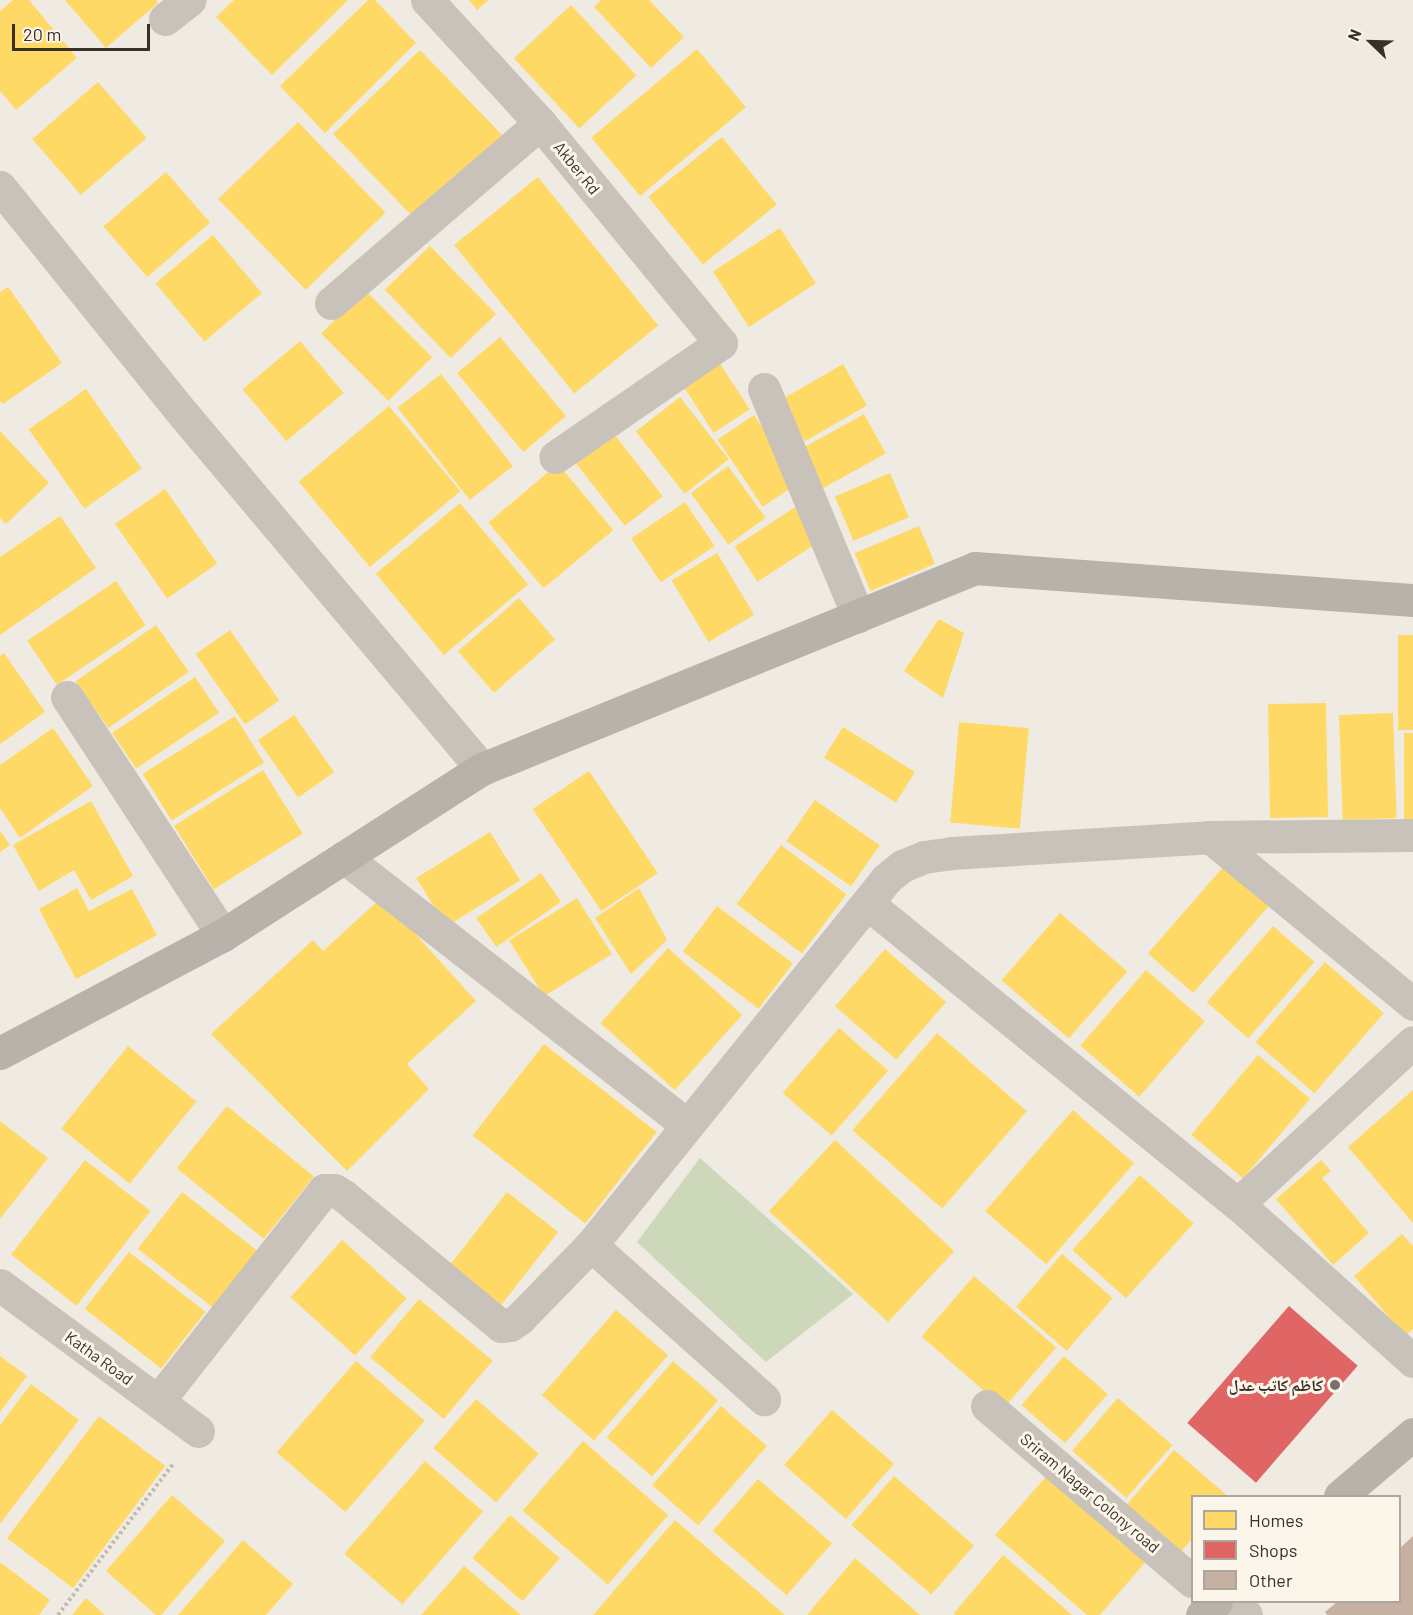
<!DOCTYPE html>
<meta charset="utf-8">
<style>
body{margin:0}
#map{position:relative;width:1413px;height:1615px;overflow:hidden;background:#efebe2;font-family:Barlow,"Noto Naskh Arabic",sans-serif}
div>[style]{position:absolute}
.green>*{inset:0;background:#cdd7ba}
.homes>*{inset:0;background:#ffd966;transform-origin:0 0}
.shops>*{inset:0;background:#e06666;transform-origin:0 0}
.building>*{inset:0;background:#c5b0a1}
.path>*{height:4px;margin-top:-2px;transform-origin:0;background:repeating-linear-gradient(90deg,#c1bbb3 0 3px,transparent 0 6px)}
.street>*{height:33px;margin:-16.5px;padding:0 16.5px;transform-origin:16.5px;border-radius:16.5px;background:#c9c2ba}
.secondary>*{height:33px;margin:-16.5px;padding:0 16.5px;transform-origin:16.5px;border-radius:16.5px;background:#b9b2ab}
.dots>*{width:16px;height:16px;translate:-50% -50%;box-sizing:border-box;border:3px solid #fcf5e9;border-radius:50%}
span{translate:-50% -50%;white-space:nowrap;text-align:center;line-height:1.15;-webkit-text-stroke:6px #fcf5e9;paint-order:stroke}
.street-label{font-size:16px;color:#3a3028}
.poi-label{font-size:16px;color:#3a3028;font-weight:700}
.right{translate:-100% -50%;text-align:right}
.legend{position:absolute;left:1191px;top:1495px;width:210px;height:108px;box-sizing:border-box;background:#fcf5e9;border:2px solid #aea69c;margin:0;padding:8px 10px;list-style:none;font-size:18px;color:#3a3028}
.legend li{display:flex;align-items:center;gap:12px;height:30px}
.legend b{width:30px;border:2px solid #aea69c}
.north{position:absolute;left:1341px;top:12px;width:60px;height:60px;-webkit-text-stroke:4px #fcf5e9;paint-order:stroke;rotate:293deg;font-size:16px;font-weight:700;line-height:24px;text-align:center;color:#3a3028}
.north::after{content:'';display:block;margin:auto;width:21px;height:27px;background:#3a3028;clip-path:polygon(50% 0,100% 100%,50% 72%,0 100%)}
.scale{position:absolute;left:12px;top:24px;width:138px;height:27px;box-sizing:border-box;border:3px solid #3a3028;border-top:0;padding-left:8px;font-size:18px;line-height:21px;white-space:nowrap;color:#3a3028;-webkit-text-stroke:4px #fcf5e9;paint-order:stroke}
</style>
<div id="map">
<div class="green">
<div style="clip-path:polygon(700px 1158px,853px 1294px,766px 1362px,637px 1242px)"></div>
</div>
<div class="homes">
<div style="clip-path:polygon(13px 0,29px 0,77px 58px,16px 110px,0 91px,0 11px)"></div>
<div style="clip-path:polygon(65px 0,156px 0,158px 3px,106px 48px)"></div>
<div style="clip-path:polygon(234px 0,348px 0,272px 75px,216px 17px)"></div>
<div style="clip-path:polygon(368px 0,375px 0,416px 43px,325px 133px,280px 86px)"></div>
<div style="clip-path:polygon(469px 0,489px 0,477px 10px)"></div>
<div style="clip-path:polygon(601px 0,649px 0,684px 37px,651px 68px,594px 7px)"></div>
<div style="left:571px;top:5px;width:96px;height:78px;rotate:47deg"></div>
<div style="left:697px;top:49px;width:76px;height:138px;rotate:50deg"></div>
<div style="left:420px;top:50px;width:120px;height:121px;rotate:46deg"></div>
<div style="left:98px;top:82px;width:74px;height:87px;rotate:49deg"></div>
<div style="left:298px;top:122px;width:126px;height:111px;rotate:46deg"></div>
<div style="left:722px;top:137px;width:87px;height:95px;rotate:51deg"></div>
<div style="left:166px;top:172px;width:67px;height:83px;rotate:49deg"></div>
<div style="left:538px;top:177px;width:191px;height:108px;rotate:51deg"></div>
<div style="left:780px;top:228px;width:66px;height:80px;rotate:57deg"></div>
<div style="left:213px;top:235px;width:76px;height:75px;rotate:50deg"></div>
<div style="left:430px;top:246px;width:95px;height:63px;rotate:46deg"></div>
<div style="clip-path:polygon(8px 287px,62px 363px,3px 404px,0 401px,0 292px)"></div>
<div style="left:365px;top:290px;width:95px;height:62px;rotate:45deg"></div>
<div style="left:500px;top:337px;width:103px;height:56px;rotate:50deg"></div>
<div style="left:300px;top:341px;width:68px;height:75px;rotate:50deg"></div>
<div style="left:717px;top:359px;width:60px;height:43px;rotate:57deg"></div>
<div style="left:843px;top:364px;width:48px;height:72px;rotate:60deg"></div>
<div style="left:441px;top:374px;width:117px;height:55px;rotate:52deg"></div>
<div style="left:86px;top:389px;width:97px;height:70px;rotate:55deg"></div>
<div style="left:680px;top:397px;width:79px;height:56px;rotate:52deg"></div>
<div style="left:389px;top:406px;width:111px;height:118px;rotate:50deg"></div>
<div style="left:864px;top:414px;width:45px;height:74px;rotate:61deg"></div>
<div style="left:754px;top:415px;width:81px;height:44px;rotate:56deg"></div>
<div style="clip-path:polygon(0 431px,49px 483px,6px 524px,0 518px)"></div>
<div style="left:614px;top:434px;width:79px;height:48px;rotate:52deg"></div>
<div style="left:558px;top:464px;width:86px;height:91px;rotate:50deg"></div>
<div style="left:728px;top:466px;width:64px;height:46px;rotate:54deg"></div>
<div style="left:890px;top:473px;width:48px;height:60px;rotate:67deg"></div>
<div style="left:165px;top:489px;width:91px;height:61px;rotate:55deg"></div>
<div style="left:685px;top:502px;width:53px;height:65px;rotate:56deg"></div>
<div style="left:460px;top:503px;width:106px;height:110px;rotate:50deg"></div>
<div style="left:800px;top:504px;width:42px;height:78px;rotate:57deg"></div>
<div style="clip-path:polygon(60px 516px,96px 568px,0 635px,0 557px)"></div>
<div style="left:919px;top:526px;width:41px;height:70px;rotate:67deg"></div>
<div style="left:717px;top:553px;width:72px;height:53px;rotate:59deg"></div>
<div style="left:116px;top:581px;width:53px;height:107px;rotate:56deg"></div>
<div style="left:519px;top:598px;width:55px;height:81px;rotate:49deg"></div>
<div style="clip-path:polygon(939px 619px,964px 633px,943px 698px,904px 671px)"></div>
<div style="left:156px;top:625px;width:57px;height:98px;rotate:55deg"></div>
<div style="left:230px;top:630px;width:86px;height:42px;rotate:55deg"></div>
<div style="left:1398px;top:635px;width:15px;height:95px"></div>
<div style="clip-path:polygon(4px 653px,45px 712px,0 744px,0 656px)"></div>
<div style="left:195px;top:677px;width:43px;height:100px;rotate:56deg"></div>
<div style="left:1326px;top:703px;width:114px;height:58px;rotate:89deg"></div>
<div style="left:1393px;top:713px;width:105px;height:54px;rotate:88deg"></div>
<div style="left:294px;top:715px;width:70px;height:44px;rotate:55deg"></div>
<div style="left:235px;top:716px;width:55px;height:109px;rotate:58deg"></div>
<div style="left:959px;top:722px;width:70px;height:101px;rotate:5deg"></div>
<div style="left:843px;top:727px;width:85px;height:36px;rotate:32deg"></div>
<div style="clip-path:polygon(53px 728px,93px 786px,20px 838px,0 808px,0 765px)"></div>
<div style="left:1404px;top:733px;width:9px;height:99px"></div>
<div style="left:263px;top:770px;width:75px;height:105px;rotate:58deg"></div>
<div style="left:589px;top:771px;width:123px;height:68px;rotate:56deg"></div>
<div style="left:815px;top:800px;width:79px;height:50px;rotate:35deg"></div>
<div style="clip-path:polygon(91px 801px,133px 876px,91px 900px,74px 870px,39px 891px,13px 845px)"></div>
<div style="clip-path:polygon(0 831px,10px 845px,0 852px)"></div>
<div style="left:490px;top:832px;width:57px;height:87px;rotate:58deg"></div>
<div style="left:781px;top:845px;width:82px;height:74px;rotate:37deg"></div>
<div style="left:1224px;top:866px;width:60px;height:116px;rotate:41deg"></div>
<div style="left:541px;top:873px;width:35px;height:79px;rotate:55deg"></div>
<div style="clip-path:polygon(77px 888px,89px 911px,132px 889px,157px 935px,76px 979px,39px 909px)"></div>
<div style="clip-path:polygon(639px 888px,667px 940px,631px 974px,595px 918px)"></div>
<div style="clip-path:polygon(382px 897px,476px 1001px,407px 1064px,429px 1089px,347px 1171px,211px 1034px,313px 940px,323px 951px)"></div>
<div style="left:577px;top:898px;width:66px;height:80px;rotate:58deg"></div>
<div style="left:717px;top:906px;width:95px;height:57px;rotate:37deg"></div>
<div style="left:1060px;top:913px;width:89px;height:89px;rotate:41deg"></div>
<div style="left:1273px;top:926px;width:55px;height:101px;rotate:41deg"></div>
<div style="left:668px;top:948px;width:100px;height:101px;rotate:42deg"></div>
<div style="left:885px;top:949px;width:81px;height:76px;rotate:41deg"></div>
<div style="left:1325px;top:962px;width:78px;height:106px;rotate:41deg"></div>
<div style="left:1146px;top:970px;width:78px;height:100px;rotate:41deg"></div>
<div style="left:839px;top:1028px;width:65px;height:86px;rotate:41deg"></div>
<div style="left:937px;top:1033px;width:119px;height:129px;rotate:41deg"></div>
<div style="left:544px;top:1044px;width:143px;height:116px;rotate:38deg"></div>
<div style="left:128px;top:1046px;width:88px;height:106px;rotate:39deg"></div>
<div style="left:1258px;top:1055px;width:68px;height:104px;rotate:40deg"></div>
<div style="clip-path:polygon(1413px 1090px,1413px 1223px,1348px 1147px)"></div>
<div style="left:227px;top:1106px;width:112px;height:80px;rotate:39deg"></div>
<div style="left:1073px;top:1110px;width:81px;height:134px;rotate:41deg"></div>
<div style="clip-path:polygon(0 1121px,48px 1158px,0 1219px)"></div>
<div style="left:835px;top:1140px;width:163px;height:97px;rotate:43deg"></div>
<div style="left:85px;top:1160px;width:83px;height:120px;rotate:38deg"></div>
<div style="clip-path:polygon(1321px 1160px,1331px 1171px,1322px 1178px,1369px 1233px,1333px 1265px,1276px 1199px)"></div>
<div style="left:1140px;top:1175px;width:72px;height:101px;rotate:42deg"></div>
<div style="left:182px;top:1192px;width:103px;height:72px;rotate:38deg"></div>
<div style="left:507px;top:1192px;width:65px;height:96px;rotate:38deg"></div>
<div style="clip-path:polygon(1402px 1234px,1413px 1246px,1413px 1329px,1405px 1336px,1354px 1276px)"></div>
<div style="left:342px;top:1240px;width:87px;height:77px;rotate:42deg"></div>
<div style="left:129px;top:1252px;width:97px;height:72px;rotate:38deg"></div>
<div style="left:1062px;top:1254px;width:67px;height:70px;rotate:41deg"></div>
<div style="left:974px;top:1276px;width:109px;height:80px;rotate:41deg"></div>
<div style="left:419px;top:1299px;width:96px;height:76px;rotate:40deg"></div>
<div style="left:616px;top:1310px;width:69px;height:113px;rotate:41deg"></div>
<div style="clip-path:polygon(0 1356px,27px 1376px,0 1412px)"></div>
<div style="left:1064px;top:1356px;width:58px;height:65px;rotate:41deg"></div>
<div style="left:356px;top:1361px;width:91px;height:121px;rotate:41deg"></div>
<div style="left:673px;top:1361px;width:60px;height:101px;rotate:41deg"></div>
<div style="clip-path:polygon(31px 1384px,79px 1420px,0 1524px,0 1425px)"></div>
<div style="left:1118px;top:1398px;width:72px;height:70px;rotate:41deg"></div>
<div style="left:476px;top:1399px;width:83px;height:65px;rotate:41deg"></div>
<div style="left:721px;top:1406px;width:61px;height:105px;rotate:41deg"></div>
<div style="left:832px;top:1410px;width:82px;height:73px;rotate:41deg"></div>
<div style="left:99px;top:1416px;width:83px;height:153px;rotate:37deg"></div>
<div style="left:583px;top:1441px;width:113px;height:92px;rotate:41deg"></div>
<div style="clip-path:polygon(1174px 1450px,1228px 1496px,1192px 1496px,1192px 1539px,1177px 1556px,1123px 1509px)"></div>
<div style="left:425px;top:1461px;width:77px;height:123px;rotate:41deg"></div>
<div style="clip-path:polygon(1049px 1473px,1148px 1559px,1100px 1615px,1087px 1615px,995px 1535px)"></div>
<div style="left:894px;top:1476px;width:106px;height:65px;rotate:41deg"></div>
<div style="left:758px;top:1479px;width:98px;height:69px;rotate:41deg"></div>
<div style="clip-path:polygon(172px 1495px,225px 1541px,161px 1615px,156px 1615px,106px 1571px)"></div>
<div style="left:510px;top:1515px;width:66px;height:57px;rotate:41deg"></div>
<div style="clip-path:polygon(675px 1520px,785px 1615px,593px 1615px)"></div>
<div style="clip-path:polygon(243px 1540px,293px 1584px,266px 1615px,178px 1615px)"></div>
<div style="clip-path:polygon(1003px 1555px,1072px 1615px,955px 1615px,954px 1613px)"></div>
<div style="clip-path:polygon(855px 1558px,920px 1615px,807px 1615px)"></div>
<div style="clip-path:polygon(0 1562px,50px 1600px,39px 1615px,0 1615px)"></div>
<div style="clip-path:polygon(464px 1566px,521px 1615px,421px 1615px)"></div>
<div style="clip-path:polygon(86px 1598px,105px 1615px,72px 1615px)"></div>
</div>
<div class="shops">
<div style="left:1289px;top:1306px;width:91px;height:155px;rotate:41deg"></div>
</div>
<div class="building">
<div style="clip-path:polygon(1413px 1536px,1413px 1615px,1327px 1615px,1325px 1612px,1337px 1602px,1400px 1602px,1400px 1548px)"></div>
</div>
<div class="path">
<div style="left:58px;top:1615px;width:191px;rotate:-52.7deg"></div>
</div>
<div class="street">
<div style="left:427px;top:0;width:167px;rotate:47.4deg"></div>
<div style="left:540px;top:123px;width:285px;rotate:50.6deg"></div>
<div style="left:721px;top:343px;width:201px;rotate:145.5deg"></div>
<div style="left:165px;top:19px;width:31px;rotate:-38deg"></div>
<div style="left:0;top:187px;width:293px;rotate:51.1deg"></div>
<div style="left:184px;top:415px;width:463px;rotate:49.9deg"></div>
<div style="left:331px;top:303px;width:276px;rotate:-40.7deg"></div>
<div style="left:764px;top:389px;width:246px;rotate:67.5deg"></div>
<div style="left:67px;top:697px;width:285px;rotate:56.8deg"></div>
<div style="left:1210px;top:837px;width:263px;rotate:39.4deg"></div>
<div style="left:344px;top:857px;width:435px;rotate:38deg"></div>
<div style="left:867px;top:903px;width:478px;rotate:39.1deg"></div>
<div style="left:1238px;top:1204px;width:235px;rotate:41.9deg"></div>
<div style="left:1238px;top:1204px;width:238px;rotate:-42.8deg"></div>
<div style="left:591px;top:1245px;width:232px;rotate:41.7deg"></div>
<div style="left:0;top:1285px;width:246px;rotate:36.4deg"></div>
<div style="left:158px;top:1401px;width:268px;rotate:-51.8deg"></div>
<div style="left:324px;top:1190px;width:10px"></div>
<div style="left:334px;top:1190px;width:12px;rotate:31deg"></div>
<div style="left:344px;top:1196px;width:204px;rotate:39.6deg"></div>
<div style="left:501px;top:1326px;width:9px;rotate:-6deg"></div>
<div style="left:510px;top:1325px;width:11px;rotate:-34deg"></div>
<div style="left:519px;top:1319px;width:103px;rotate:-45.8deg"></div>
<div style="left:591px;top:1245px;width:470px;rotate:-51.1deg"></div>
<div style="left:886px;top:879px;width:21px;rotate:-39deg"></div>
<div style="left:902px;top:866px;width:24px;rotate:-22deg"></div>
<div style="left:924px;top:857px;width:27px;rotate:-8deg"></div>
<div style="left:951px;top:853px;width:259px;rotate:-3.5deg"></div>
<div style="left:1210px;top:837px;width:203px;rotate:-0.6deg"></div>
<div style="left:987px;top:1406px;width:270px;rotate:40.5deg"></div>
<div style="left:1218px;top:1602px;width:31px;rotate:25deg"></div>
</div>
<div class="secondary">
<div style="left:0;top:1053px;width:252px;rotate:-27.9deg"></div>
<div style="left:223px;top:935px;width:308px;rotate:-32.7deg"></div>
<div style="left:482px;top:769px;width:532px;rotate:-22.18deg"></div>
<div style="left:975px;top:568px;width:439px;rotate:4.2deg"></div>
<div style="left:1340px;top:1496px;width:96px;rotate:-40.3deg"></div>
<div style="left:1202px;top:1615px;width:19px;rotate:-43deg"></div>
</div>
<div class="dots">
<div style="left:1335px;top:1385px;background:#797169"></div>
</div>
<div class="street-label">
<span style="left:577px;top:168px;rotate:51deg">Akber Rd</span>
<span style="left:99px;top:1358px;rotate:36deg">Katha Road</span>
<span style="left:1090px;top:1493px;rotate:40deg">Sriram Nagar Colony road</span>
</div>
<div class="poi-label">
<span class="right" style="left:1323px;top:1385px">كاظم كاتب عدل</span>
</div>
<ul class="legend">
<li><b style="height:16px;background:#ffd966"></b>Homes</li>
<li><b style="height:16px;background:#e06666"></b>Shops</li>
<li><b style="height:16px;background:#c5b0a1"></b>Other</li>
</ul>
<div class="north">N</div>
<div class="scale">20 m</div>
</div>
